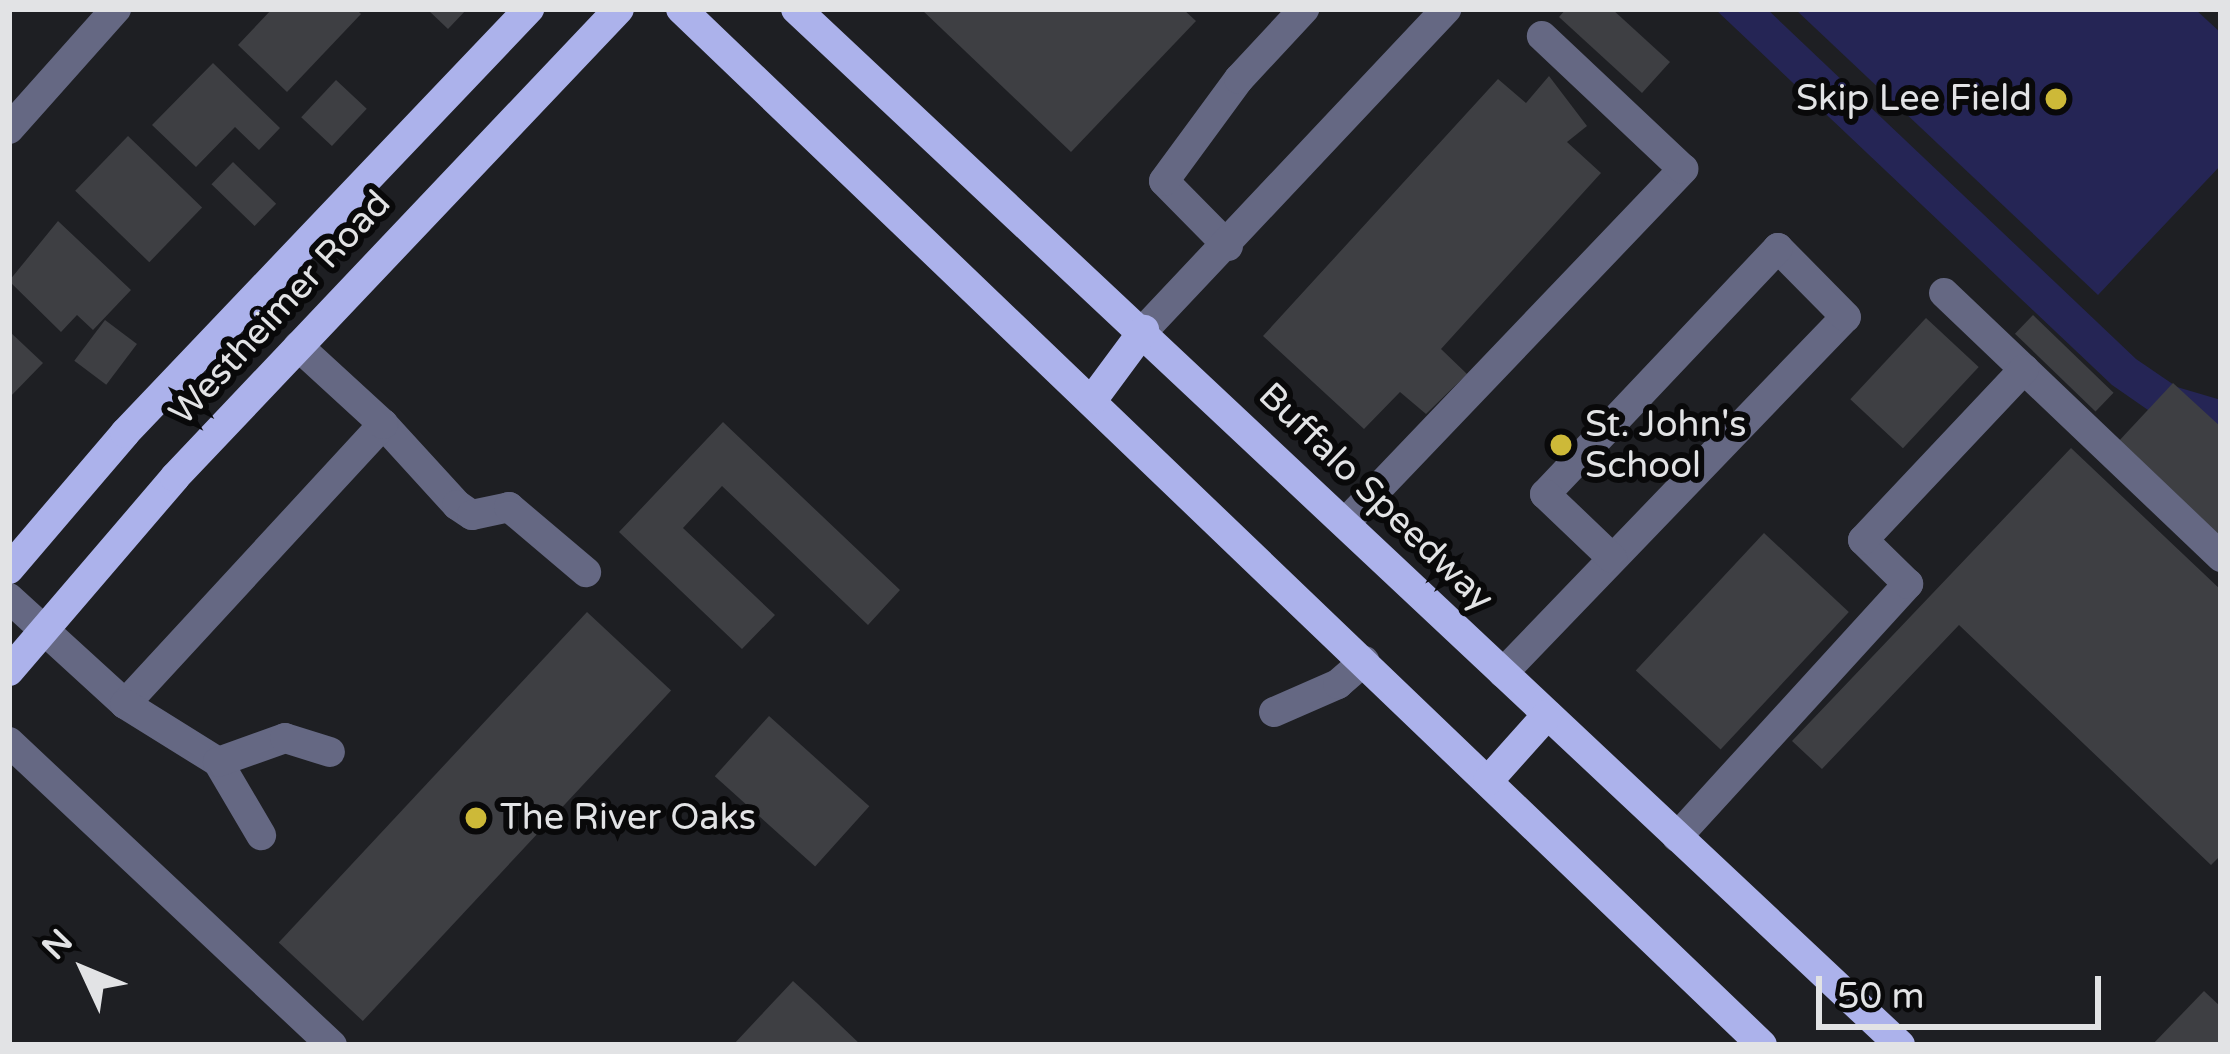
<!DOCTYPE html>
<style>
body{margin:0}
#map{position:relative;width:2230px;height:1054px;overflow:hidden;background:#1e1f23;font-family:"Varela Round",sans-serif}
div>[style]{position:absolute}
.green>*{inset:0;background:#252555}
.building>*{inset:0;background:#3e3f43;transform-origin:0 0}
.minor>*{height:30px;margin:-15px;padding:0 15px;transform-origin:15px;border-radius:15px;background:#656883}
.major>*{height:30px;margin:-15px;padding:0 15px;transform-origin:15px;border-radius:15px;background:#acb2eb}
.dots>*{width:33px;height:33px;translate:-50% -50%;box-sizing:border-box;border:6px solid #09090a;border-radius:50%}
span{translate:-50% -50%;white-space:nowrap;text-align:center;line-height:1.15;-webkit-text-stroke:12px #09090a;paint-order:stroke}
.poi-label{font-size:36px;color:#e2e3e5}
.right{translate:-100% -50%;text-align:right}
.left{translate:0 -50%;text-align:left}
.street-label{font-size:36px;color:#e2e3e5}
.frame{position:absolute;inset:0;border:12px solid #e2e3e5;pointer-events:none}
.north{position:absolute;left:24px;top:910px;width:120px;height:120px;-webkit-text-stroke:9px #09090a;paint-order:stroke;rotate:314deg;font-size:33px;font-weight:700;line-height:48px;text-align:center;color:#e2e3e5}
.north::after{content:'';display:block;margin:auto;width:42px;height:54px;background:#e2e3e5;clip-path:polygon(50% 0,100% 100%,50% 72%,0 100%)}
.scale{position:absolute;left:1816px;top:976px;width:285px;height:54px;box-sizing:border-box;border:6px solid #e2e3e5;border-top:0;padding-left:15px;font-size:36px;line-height:42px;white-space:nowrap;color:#e2e3e5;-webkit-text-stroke:9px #09090a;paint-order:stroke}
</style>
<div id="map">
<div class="green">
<div style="clip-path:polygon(1715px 9px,1767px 9px,2136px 359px,2177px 387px,2221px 400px,2221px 436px,2161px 419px,2112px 385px)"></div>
<div style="clip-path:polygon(1795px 9px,2195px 9px,2221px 33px,2221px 165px,2098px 295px)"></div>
</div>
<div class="building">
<div style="clip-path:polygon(272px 9px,356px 9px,361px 14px,287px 92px,238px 45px)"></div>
<div style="clip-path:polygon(427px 9px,467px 9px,448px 29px)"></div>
<div style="clip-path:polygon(921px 9px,1183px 9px,1196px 21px,1071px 152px)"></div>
<div style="clip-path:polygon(1566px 9px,1612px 9px,1670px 62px,1642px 93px,1559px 17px)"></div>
<div style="clip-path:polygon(213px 63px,280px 128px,259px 150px,235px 127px,196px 167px,152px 125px)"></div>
<div style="clip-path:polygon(1549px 76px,1587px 126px,1567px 142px,1601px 173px,1441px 349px,1467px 374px,1426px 414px,1400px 392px,1364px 429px,1263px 336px,1498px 79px,1526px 103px)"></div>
<div style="left:336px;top:80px;width:42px;height:51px;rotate:43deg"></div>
<div style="left:128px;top:136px;width:103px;height:76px;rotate:44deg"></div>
<div style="left:233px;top:162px;width:60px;height:31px;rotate:44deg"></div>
<div style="clip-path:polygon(58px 221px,131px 290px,93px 330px,77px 315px,61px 332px,9px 281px)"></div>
<div style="left:2033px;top:315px;width:112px;height:26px;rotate:44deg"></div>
<div style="left:1926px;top:318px;width:72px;height:111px;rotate:43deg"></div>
<div style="left:105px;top:320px;width:40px;height:51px;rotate:37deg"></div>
<div style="clip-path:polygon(9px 331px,43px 363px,9px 398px)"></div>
<div style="clip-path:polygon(2173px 383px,2221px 427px,2221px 540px,2117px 443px)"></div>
<div style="clip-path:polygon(723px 422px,900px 590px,868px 625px,722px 486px,683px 528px,775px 615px,742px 649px,619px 532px)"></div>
<div style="clip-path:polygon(2071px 448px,2221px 590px,2221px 855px,2211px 865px,1959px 625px,1822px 769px,1792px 741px)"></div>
<div style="left:1764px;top:533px;width:116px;height:188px;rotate:43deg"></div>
<div style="left:587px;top:612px;width:115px;height:452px;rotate:43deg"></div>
<div style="left:769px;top:716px;width:135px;height:81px;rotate:42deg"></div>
<div style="clip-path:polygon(793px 981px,818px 1004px,861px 1045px,733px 1045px)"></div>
<div style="clip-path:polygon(2204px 991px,2221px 1007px,2221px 1045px,2152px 1045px)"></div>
</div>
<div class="minor">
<div style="left:9px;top:129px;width:161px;rotate:-48.3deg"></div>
<div style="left:1228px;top:246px;width:91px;rotate:-134.6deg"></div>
<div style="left:1164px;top:181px;width:127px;rotate:-53.7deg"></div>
<div style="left:1239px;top:79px;width:96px;rotate:-47.1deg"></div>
<div style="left:1944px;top:293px;width:383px;rotate:43.6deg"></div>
<div style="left:1144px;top:330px;width:441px;rotate:-46.7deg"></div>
<div style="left:383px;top:424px;width:110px;rotate:47.6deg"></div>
<div style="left:457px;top:505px;width:18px;rotate:34deg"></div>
<div style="left:472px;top:515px;width:38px;rotate:-12deg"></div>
<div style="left:509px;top:507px;width:101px;rotate:40.2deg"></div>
<div style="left:1347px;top:521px;width:487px;rotate:-46.3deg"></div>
<div style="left:1683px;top:169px;width:194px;rotate:-136.7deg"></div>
<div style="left:9px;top:598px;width:157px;rotate:42.4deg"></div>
<div style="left:125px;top:704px;width:381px;rotate:-47.3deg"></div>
<div style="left:383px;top:424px;width:115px;rotate:-137.5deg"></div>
<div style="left:1503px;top:673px;width:494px;rotate:-46.1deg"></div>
<div style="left:1846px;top:317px;width:97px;rotate:-134.6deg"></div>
<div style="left:1778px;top:248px;width:339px;rotate:133.4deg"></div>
<div style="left:1545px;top:494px;width:93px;rotate:43.7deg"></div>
<div style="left:125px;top:704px;width:110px;rotate:31.9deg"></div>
<div style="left:218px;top:762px;width:85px;rotate:59.5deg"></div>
<div style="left:1274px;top:712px;width:70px;rotate:-23.6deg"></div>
<div style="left:1338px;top:684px;width:35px;rotate:-41deg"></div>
<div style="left:9px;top:742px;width:443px;rotate:43.2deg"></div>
<div style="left:218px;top:762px;width:71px;rotate:-19.7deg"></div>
<div style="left:285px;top:738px;width:47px;rotate:17.3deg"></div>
<div style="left:1677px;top:837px;width:343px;rotate:-47.6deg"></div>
<div style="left:1908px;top:584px;width:63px;rotate:-135.6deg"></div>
<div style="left:1863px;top:540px;width:235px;rotate:-46.7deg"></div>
</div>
<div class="major">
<div style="left:681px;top:9px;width:1497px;rotate:43.78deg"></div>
<div style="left:796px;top:9px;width:1514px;rotate:43.18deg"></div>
<div style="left:1093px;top:399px;width:86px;rotate:-53.5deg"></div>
<div style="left:9px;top:569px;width:179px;rotate:-49.5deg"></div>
<div style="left:125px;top:433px;width:586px;rotate:-46.38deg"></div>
<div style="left:9px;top:671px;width:255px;rotate:-49.4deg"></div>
<div style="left:175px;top:477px;width:645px;rotate:-46.51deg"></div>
<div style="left:1488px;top:781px;width:89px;rotate:-48.2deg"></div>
</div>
<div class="dots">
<div style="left:2056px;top:99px;background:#cdb938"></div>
<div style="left:1561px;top:445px;background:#cdb938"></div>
<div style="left:476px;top:818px;background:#cdb938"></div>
</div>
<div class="poi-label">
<span class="right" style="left:2032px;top:99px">Skip Lee Field</span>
<span class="left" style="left:1585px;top:445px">St. John's<br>School</span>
<span class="left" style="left:500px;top:818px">The River Oaks</span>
</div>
<div class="street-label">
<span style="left:280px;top:308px;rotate:-47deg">Westheimer Road</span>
<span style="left:1376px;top:497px;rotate:44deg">Buffalo Speedway</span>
</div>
<div class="frame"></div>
<div class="north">N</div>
<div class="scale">50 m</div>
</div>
